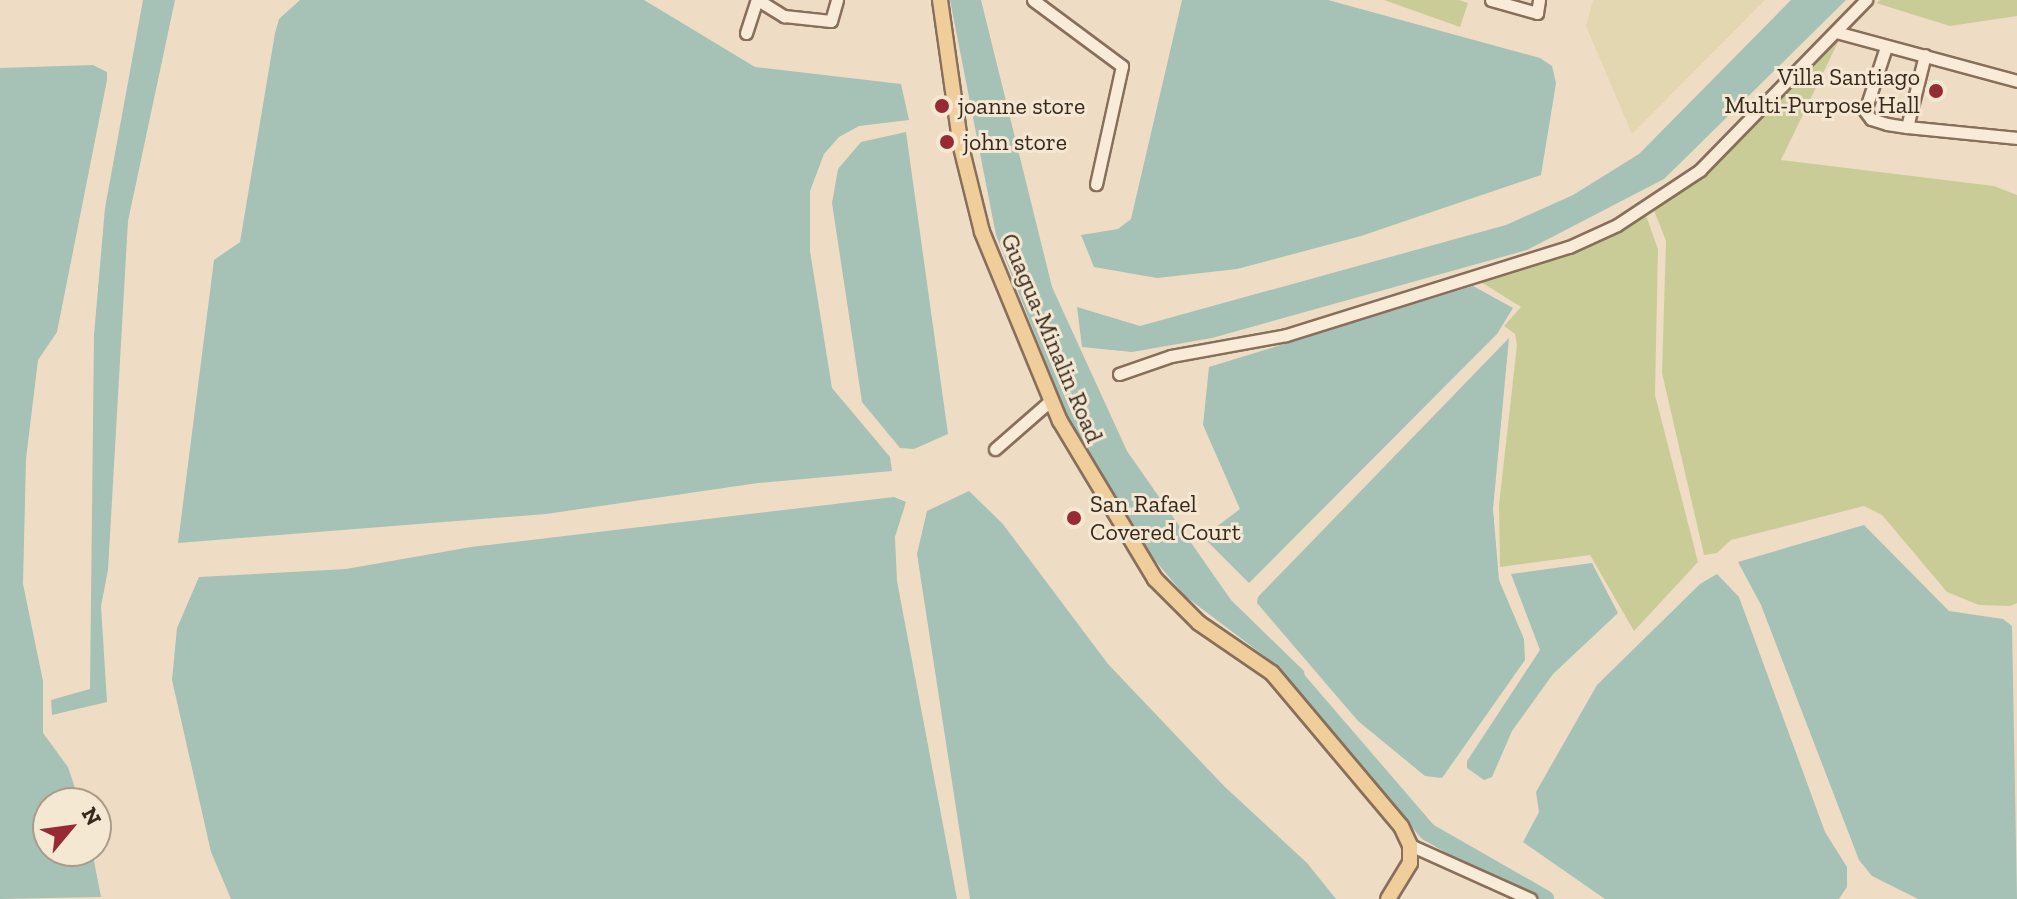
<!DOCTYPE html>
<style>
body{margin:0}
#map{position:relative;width:2017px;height:899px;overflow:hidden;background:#eeddc4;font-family:"Zilla Slab",serif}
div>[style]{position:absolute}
.farmland>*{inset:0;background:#e3d7b1}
.green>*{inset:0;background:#cacc98}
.water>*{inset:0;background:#a6c1b6}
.river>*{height:18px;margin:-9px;padding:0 9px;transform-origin:9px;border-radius:9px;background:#a6c1b6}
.roads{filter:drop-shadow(2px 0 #886f5b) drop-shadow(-2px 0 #886f5b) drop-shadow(0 2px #886f5b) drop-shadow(0 -2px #886f5b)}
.minor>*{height:11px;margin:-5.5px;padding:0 5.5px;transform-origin:5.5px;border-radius:5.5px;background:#f8ebd7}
.major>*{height:14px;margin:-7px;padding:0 7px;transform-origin:7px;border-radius:7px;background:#f0ce9c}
.dots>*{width:22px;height:22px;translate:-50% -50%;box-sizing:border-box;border:4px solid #f5e8d3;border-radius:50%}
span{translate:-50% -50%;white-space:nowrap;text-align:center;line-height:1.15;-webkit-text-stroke:6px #f5e8d3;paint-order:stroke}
.poi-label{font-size:24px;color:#38291e}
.right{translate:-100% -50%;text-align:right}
.left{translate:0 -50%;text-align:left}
.street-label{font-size:24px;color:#38291e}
.north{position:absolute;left:32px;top:787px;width:80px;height:80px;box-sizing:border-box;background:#f5e8d3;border:2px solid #a99c8b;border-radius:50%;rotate:61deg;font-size:22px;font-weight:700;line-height:32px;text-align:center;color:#38291e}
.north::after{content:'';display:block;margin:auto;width:28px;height:36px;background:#962b36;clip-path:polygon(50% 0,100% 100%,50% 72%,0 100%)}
</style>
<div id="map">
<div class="farmland">
<div style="clip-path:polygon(1593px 0,1765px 0,1632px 134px,1586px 26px)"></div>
</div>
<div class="green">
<div style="clip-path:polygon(1384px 0,1459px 0,1468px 3px,1460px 27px)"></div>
<div style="clip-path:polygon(1880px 0,2017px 0,2017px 16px,1950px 26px,1876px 3px)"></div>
<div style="clip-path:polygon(1832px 38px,1840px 38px,1781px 160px,1994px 186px,2017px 195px,2017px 603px,2010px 606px,1979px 605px,1947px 592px,1882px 515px,1864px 506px,1731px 540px,1717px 553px,1704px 555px,1662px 373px,1666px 241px,1653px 208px,1685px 188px,1727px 149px)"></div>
<div style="clip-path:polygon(1645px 213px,1658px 249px,1655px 395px,1698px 562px,1634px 631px,1590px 555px,1500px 567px,1499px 505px,1517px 345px,1515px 334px,1504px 326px,1521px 307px,1481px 282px,1584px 249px)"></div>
</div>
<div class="water">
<div style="clip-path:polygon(143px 0,175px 0,128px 221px,108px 570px,101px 606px,107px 702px,52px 715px,51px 700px,90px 689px,94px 335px,105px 208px)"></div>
<div style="clip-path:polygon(300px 0,644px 0,755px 67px,901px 84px,909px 120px,859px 126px,839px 137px,824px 154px,810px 191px,810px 251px,832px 388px,890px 457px,892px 471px,758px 483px,546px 514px,178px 543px,214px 260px,240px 242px,275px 33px,279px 19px)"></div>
<div style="clip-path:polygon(950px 0,981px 0,1052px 287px,1127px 451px,1231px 600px,1304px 671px,1307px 696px,1279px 667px,1185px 596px,1148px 552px,1081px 452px,996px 235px)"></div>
<div style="clip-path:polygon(1182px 0,1328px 0,1540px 58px,1552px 66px,1556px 83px,1541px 175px,1361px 236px,1237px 269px,1157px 278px,1094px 267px,1081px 235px,1118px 229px,1131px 219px)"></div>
<div style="clip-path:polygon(1791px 0,1846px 0,1664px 179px,1527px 250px,1212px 338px,1132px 352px,1082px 347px,1077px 307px,1140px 326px,1506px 225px,1573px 195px,1639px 154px)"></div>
<div style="clip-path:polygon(93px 65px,107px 72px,107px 80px,57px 332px,38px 360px,26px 459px,23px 584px,43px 681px,43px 733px,68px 767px,80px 803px,48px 803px,48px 851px,92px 851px,101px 897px,0 899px,0 68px)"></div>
<div style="clip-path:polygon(906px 132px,948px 434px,914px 449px,900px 448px,862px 402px,832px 203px,838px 169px,861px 142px)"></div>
<div style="clip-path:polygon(1473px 286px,1513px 308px,1497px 334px,1249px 583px,1203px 537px,1240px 509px,1203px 425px,1209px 367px)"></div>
<div style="clip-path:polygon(1509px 338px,1493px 509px,1499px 580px,1524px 639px,1525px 660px,1442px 778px,1425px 776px,1358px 721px,1257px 603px,1258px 597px)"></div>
<div style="clip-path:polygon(969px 491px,1002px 523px,1108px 664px,1224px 786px,1307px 863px,1336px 899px,970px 899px,917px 554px,927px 511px)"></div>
<div style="clip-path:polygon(894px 497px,906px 502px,895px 537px,897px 581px,957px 899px,231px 899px,211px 852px,172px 680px,177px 628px,199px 577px,346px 569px,471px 547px)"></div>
<div style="clip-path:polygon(1864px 525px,1949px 611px,2003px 619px,2012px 626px,2017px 899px,1918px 899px,1872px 876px,1859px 860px,1761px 605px,1738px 562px)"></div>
<div style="clip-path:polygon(1592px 563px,1618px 613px,1553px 674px,1512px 731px,1492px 777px,1484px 780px,1467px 768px,1467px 761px,1540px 650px,1511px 574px)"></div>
<div style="clip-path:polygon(1717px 574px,1739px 597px,1825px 832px,1847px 867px,1847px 887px,1839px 899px,1605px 899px,1523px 842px,1539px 812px,1536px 792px,1597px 685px,1700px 584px)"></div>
</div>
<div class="river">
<div style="left:1291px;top:673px;width:210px;rotate:49.3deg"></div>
<div style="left:1428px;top:832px;width:135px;rotate:29.8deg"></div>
</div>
<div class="roads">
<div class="minor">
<div style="left:758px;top:0;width:31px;rotate:32deg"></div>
<div style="left:784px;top:16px;width:47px;rotate:6.1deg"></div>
<div style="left:831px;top:21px;width:22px;rotate:-74deg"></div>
<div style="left:1033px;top:0;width:111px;rotate:36.6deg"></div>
<div style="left:1122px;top:66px;width:121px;rotate:102.4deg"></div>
<div style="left:1491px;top:0;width:48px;rotate:15.8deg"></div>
<div style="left:1537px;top:13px;width:13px;rotate:-81deg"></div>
<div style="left:1836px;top:32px;width:188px;rotate:15.1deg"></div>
<div style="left:746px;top:33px;width:35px;rotate:-72deg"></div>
<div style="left:1886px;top:47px;width:67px;rotate:108.2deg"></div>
<div style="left:1865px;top:111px;width:10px;rotate:53deg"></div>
<div style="left:1871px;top:119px;width:17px;rotate:17deg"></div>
<div style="left:1887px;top:124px;width:20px;rotate:9deg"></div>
<div style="left:1907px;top:127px;width:74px;rotate:-76deg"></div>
<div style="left:1907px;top:127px;width:111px;rotate:5.7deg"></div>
<div style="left:1119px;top:374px;width:55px;rotate:-19.1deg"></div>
<div style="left:1171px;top:356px;width:117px;rotate:-10.3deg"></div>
<div style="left:1286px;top:335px;width:296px;rotate:-17.3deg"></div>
<div style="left:1569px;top:247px;width:53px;rotate:-24.6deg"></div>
<div style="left:1617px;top:225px;width:100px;rotate:-33.5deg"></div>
<div style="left:1700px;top:170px;width:238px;rotate:-45.7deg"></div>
<div style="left:995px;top:449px;width:73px;rotate:-41.1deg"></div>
<div style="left:1410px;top:845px;width:132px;rotate:24.2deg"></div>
</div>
<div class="major">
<div style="left:940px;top:0;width:148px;rotate:81.9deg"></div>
<div style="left:961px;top:147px;width:88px;rotate:76.1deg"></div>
<div style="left:982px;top:232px;width:204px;rotate:67.6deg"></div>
<div style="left:1060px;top:421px;width:184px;rotate:59deg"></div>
<div style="left:1155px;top:579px;width:62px;rotate:45deg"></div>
<div style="left:1199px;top:623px;width:88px;rotate:34.4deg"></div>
<div style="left:1272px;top:673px;width:200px;rotate:49.9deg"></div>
<div style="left:1401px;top:826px;width:21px;rotate:65deg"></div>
<div style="left:1410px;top:845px;width:18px;rotate:90deg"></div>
<div style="left:1410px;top:863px;width:42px;rotate:121.4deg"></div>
</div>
</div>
<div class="dots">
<div style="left:1936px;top:91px;background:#962b36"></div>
<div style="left:942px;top:106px;background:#962b36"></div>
<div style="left:947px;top:142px;background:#962b36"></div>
<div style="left:1074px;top:518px;background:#962b36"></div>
</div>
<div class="poi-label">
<span class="right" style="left:1920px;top:91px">Villa Santiago<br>Multi-Purpose Hall</span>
<span class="left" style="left:958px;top:106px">joanne store</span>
<span class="left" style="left:963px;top:142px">john store</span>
<span class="left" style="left:1090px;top:518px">San Rafael<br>Covered Court</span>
</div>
<div class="street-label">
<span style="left:1052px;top:338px;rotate:67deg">Guagua-Minalin Road</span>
</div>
<div class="north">N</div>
</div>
